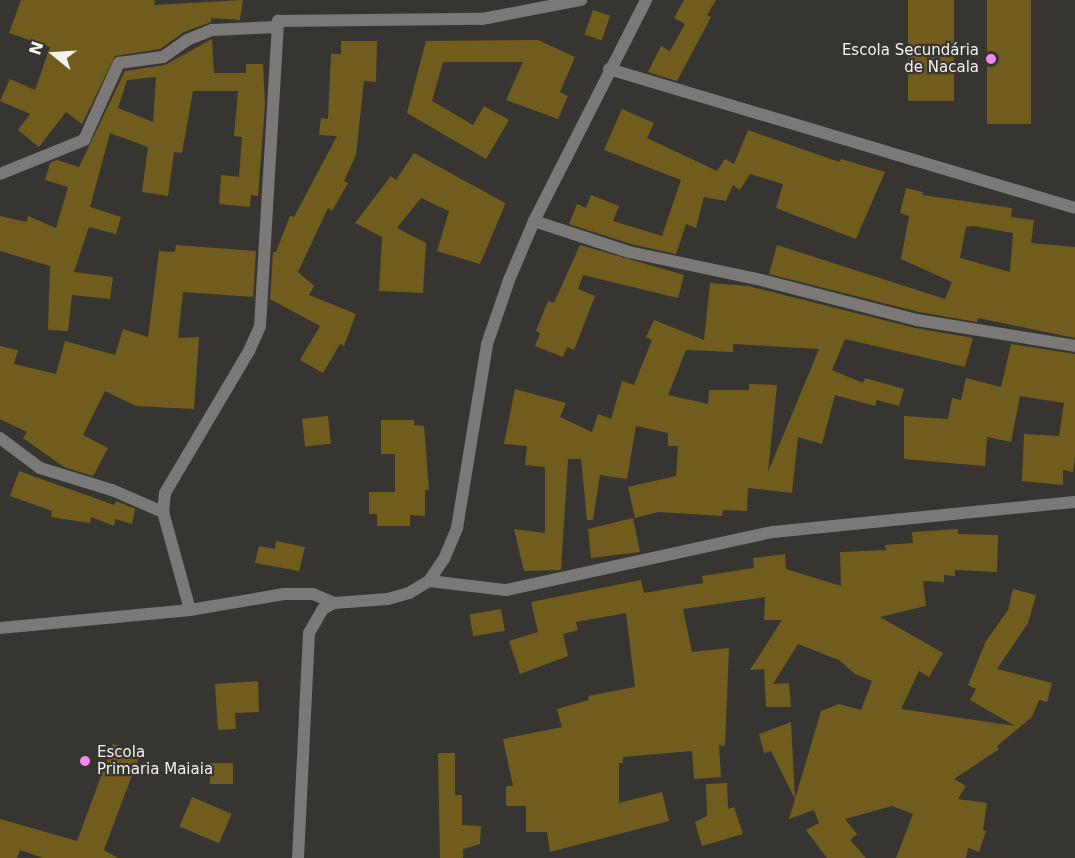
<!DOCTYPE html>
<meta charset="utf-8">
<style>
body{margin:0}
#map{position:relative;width:1075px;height:858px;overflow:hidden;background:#373531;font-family:"DejaVu Sans",sans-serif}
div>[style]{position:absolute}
.building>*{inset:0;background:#705d1d;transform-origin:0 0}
.minor>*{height:12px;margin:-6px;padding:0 6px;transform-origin:6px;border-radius:6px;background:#7a7977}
.tertiary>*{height:12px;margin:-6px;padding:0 6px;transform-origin:6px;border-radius:6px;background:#7a7977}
.dots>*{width:16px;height:16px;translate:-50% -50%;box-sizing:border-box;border:3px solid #373531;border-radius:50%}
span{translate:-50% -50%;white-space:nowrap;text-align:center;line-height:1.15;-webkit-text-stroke:4.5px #373531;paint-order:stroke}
.poi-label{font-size:15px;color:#f3f2ef}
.right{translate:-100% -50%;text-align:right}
.left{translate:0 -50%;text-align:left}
.north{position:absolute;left:24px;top:24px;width:60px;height:60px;-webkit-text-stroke:4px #373531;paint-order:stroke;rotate:288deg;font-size:16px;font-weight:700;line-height:24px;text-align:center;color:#f3f2ef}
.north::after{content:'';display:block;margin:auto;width:21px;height:27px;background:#f3f2ef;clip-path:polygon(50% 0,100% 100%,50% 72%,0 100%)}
</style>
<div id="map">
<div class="building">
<div style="clip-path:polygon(21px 0,155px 0,154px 5px,243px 0,240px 20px,211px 18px,211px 22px,184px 32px,160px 49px,115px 56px,82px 124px,66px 112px,39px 147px,18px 130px,30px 114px,0 101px,10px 79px,35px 90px,50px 47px,9px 33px)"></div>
<div style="clip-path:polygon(684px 0,716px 0,707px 15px,711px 17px,677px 81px,648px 72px,661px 46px,670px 51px,685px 24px,674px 18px)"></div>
<div style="left:908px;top:0;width:46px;height:101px"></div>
<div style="left:987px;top:0;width:44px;height:124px"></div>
<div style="left:593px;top:10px;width:18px;height:26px;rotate:19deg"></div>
<div style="clip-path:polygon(evenodd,212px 39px,214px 73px,246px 73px,246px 64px,263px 64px,265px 105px,258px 196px,251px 195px,250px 207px,219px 204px,221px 175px,239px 177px,242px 137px,234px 136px,238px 91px,193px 91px,182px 153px,174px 152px,168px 196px,142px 192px,148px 147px,110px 133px,90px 207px,121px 217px,116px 234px,89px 227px,74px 272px,113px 277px,110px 299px,72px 295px,68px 331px,48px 330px,50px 266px,0 251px,0 216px,27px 222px,28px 216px,56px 228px,68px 187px,45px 180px,50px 163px,57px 160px,79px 167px,125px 71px,165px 65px,212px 39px,156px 77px,153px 122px,118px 108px,127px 80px,156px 77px)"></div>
<div style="clip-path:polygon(538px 40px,575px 57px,560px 92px,568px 96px,558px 119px,506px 100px,523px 62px,443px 62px,432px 101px,473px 125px,484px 106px,509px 120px,486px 159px,407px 113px,426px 41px)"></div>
<div style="clip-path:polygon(341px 41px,377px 41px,376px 82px,364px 81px,356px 155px,344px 181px,348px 183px,332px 211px,328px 208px,298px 272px,314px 286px,309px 295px,356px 314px,344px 346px,340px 344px,323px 373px,300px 360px,320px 326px,270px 299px,273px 252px,276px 252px,290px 216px,294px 217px,337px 136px,319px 135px,321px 118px,328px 119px,331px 54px,341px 54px)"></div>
<div style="clip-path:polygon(622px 109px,654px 123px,647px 138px,717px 171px,725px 159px,734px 164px,748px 130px,839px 162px,841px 159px,885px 172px,856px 239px,776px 208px,783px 184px,750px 174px,740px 190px,733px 185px,726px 201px,704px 197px,696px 228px,686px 224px,676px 254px,631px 244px,569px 224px,577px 204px,586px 208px,591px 195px,619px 206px,613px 221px,662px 236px,681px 180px,604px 150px)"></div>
<div style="clip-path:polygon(414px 153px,505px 203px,504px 207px,480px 264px,437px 251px,449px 211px,421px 198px,397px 228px,426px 243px,423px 293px,379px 291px,382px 237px,355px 223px,391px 176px,396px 180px)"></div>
<div style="clip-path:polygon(evenodd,906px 188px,923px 192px,922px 195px,1012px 208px,1011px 217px,1034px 220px,1031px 243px,1075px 247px,1075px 338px,978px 318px,977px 322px,919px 312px,769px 274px,777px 245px,945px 299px,952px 282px,901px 259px,909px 216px,900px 213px,906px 188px,974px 226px,1013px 233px,1010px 272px,960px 258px,966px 227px,974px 226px)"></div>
<div style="clip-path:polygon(176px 245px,256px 251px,253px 297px,183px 292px,178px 338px,199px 337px,194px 409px,136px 406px,105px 391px,83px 435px,108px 448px,93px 476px,64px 467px,23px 438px,27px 432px,0 419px,0 346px,18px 350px,14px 364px,56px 374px,65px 341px,115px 355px,123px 329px,148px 337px,159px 251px,175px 252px)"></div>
<div style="clip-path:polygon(580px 245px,684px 275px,678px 298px,583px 275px,578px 289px,595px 296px,574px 350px,567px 347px,563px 357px,535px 346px,540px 333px,536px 331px,548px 301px,554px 303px)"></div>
<div style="clip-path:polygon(evenodd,710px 283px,748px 286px,915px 328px,973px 338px,965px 367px,845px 339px,832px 370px,863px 383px,865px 378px,904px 389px,899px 406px,877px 400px,875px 406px,835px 395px,822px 444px,798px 437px,792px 493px,748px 488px,747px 511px,723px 510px,722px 516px,658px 512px,635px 518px,628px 487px,676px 476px,678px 446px,668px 446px,668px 433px,636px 426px,627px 479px,600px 475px,593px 520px,587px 520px,581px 459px,568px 459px,561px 570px,524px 571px,514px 529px,545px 533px,545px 467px,525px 465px,527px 446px,504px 444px,515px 389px,566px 403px,560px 417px,592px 432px,598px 414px,611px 419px,622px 381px,634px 385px,652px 340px,646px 337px,654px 320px,704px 340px,710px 283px,733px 344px,819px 349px,768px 472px,777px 385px,749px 384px,749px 390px,709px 390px,708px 404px,668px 395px,686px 350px,733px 352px,733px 344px)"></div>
<div style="clip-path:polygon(1011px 344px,1075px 354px,1075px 456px,1073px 472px,1063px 470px,1063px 485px,1022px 481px,1024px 434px,1059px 436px,1064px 403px,1020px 396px,1011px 442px,987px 437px,985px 466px,904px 459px,904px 416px,948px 419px,952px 398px,961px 400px,966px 378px,1001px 387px)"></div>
<div style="left:328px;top:416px;width:28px;height:26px;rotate:84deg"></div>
<div style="clip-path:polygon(381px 420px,414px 420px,414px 425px,424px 426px,429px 490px,425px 490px,425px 516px,410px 515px,410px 526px,377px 526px,377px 514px,369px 514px,369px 492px,395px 492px,395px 454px,381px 454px)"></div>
<div style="clip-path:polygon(19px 471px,114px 505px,116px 501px,135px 509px,132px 524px,115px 519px,114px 526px,91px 517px,90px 523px,51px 517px,52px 511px,10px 496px)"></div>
<div style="clip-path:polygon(633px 518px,640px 552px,591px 558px,588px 529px)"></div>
<div style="clip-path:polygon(958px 529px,958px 534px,998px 535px,997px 572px,955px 570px,955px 576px,944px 575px,944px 582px,923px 581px,926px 606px,880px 617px,943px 653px,929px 677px,919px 671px,901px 709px,1015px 726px,970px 700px,976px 689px,968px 685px,986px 641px,1008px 610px,1013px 589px,1036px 595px,1028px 623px,997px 669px,1052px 683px,1047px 702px,1039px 700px,1032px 717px,997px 746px,999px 749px,954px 779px,966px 786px,958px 799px,987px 803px,983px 830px,986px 831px,979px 852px,968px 848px,966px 858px,896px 858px,913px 814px,892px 806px,845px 819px,857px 834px,850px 840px,866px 858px,827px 858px,806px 830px,819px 823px,814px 810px,789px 819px,795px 799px,771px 751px,764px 753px,759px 734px,791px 722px,795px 799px,821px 711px,839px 704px,861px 710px,872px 681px,855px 674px,839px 660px,798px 644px,773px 684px,789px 683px,791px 707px,766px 707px,764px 669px,750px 670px,782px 620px,764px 620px,765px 597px,683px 609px,692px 652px,729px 648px,725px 746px,719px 745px,721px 777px,694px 779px,692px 751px,623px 757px,623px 763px,619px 763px,619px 803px,662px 792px,669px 821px,550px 852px,547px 832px,526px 832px,526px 806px,506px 806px,506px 786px,513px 786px,503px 739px,562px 727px,557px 709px,589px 700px,588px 696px,635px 687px,626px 613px,576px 622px,578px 630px,563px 634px,568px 656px,520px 674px,509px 641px,538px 632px,531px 602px,641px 580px,644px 593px,703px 583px,702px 576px,754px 568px,753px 558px,785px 554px,786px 569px,841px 586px,840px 552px,886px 550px,885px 545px,913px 543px,912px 532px)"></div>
<div style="clip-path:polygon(276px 541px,305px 547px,299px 571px,255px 563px,259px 546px,275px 549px)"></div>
<div style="left:501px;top:609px;width:22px;height:32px;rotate:80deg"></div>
<div style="clip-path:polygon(258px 681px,259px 712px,235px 713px,236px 729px,218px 730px,215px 684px)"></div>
<div style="clip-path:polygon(113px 744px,140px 754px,104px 850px,118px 858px,43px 858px,20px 850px,17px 858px,0 858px,0 819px,77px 841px)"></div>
<div style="clip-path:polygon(438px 753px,455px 753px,455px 795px,462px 795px,462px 825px,481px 826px,480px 844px,463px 849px,463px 858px,440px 858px)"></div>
<div style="left:210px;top:763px;width:23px;height:21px"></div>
<div style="clip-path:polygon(727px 783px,728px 809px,734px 807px,743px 834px,702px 846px,695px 822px,707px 816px,706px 784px)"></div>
<div style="left:192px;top:797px;width:43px;height:32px;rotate:23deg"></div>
</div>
<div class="minor">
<div style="left:609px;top:69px;width:486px;rotate:16.6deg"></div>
<div style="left:0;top:174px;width:91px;rotate:-22deg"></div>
<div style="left:84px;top:140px;width:85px;rotate:-65.6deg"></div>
<div style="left:119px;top:63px;width:44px;rotate:-7.8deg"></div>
<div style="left:163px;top:57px;width:29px;rotate:-35deg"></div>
<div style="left:187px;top:40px;width:27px;rotate:-22deg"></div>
<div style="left:212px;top:30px;width:65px;rotate:-2.6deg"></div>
<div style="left:534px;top:221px;width:100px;rotate:18.1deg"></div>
<div style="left:629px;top:252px;width:131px;rotate:11.9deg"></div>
<div style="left:757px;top:279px;width:165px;rotate:14.4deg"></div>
<div style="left:917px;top:320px;width:160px;rotate:9.3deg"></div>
<div style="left:0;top:438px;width:50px;rotate:36.9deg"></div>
<div style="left:40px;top:468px;width:75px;rotate:17deg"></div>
<div style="left:112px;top:490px;width:56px;rotate:23.3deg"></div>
<div style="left:429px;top:581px;width:78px;rotate:6.7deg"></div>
<div style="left:506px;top:590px;width:273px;rotate:-12.3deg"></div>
<div style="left:773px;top:532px;width:303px;rotate:-5.7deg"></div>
<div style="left:190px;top:610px;width:102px;rotate:-105.4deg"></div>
<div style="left:163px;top:512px;width:19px;rotate:-84deg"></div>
<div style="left:165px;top:493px;width:165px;rotate:-59.4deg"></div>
<div style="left:249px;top:351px;width:27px;rotate:-66deg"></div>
<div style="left:260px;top:326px;width:306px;rotate:-86.6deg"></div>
<div style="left:278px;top:21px;width:204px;rotate:-0.6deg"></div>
<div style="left:482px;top:19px;width:101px;rotate:-10.9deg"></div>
<div style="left:0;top:628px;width:191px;rotate:-5.4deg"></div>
<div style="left:190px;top:610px;width:95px;rotate:-9.7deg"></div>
<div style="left:284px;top:594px;width:29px"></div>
<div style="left:313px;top:594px;width:23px;rotate:23deg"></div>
</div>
<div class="tertiary">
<div style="left:298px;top:858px;width:225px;rotate:-87.2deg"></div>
<div style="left:309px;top:633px;width:28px;rotate:-60deg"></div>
<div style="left:323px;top:609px;width:13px;rotate:-29deg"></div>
<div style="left:334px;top:603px;width:54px;rotate:-4.2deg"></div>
<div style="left:388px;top:599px;width:22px;rotate:-16deg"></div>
<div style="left:409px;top:593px;width:23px;rotate:-31deg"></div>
<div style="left:429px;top:581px;width:27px;rotate:-56deg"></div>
<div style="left:444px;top:559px;width:34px;rotate:-67deg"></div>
<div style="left:457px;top:528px;width:186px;rotate:-80.7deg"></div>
<div style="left:487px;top:344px;width:68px;rotate:-71deg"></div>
<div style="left:509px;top:280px;width:64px;rotate:-67deg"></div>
<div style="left:534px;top:221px;width:248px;rotate:-63.1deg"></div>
</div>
<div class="dots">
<div style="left:991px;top:59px;background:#f489f0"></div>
<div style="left:85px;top:761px;background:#f489f0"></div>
</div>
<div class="poi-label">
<span class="right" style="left:979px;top:59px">Escola Secundária<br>de Nacala</span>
<span class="left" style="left:97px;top:761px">Escola<br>Primaria Maiaia</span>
</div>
<div class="north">N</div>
</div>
